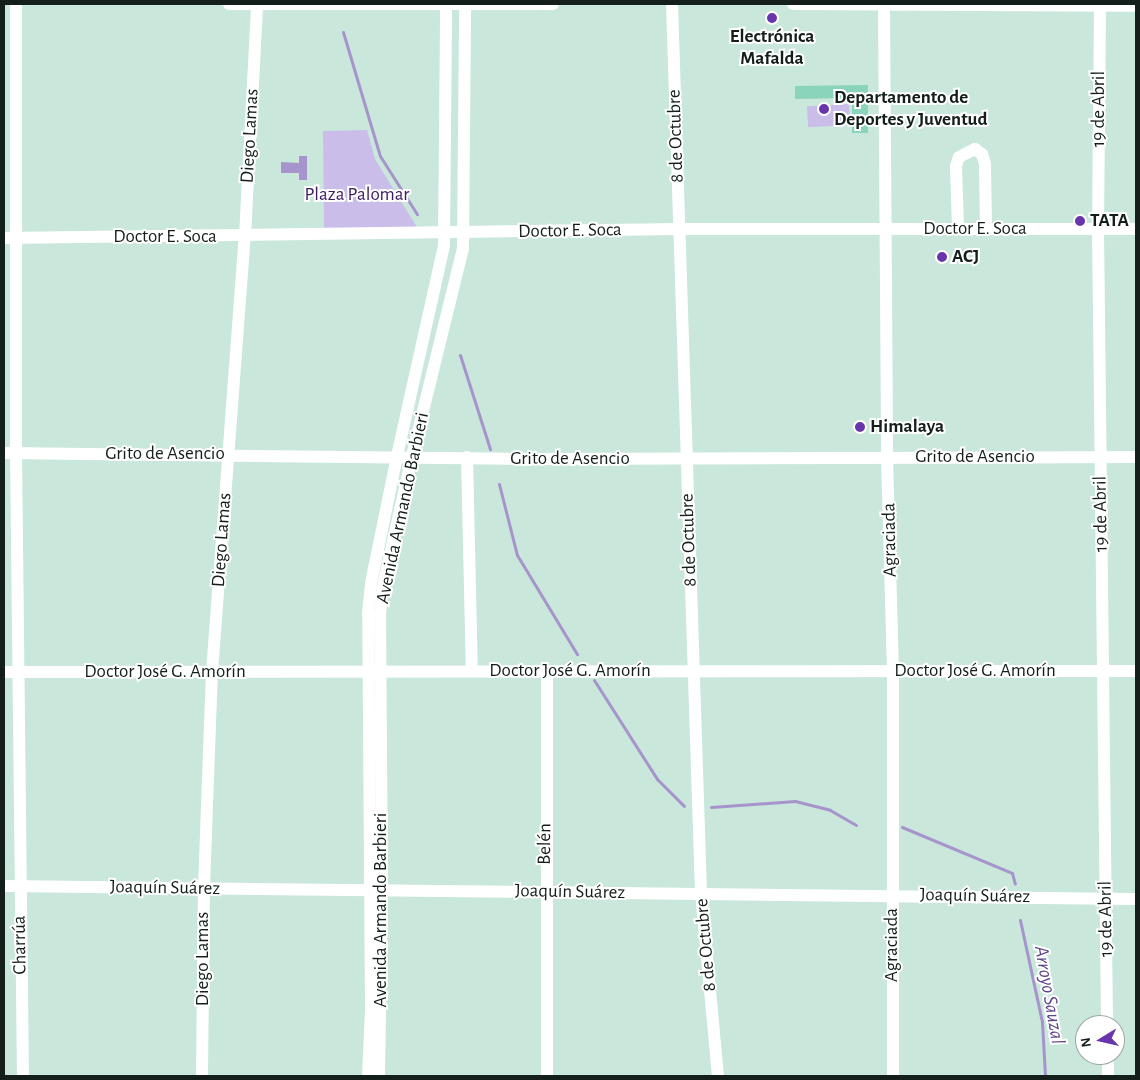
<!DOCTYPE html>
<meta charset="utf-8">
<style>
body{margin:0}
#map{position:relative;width:1140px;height:1080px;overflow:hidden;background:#c9e7db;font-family:"Alegreya Sans",sans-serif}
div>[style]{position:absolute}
.green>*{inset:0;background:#cabde9;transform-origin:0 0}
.water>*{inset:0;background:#a794cc}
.stream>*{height:3px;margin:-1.5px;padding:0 1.5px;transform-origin:1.5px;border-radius:1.5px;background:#a794cc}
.building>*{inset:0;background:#8ad4bb}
.minor>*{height:12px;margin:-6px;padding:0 6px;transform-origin:6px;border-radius:6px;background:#fff}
.dots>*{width:14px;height:14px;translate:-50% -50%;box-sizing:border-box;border:2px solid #fff;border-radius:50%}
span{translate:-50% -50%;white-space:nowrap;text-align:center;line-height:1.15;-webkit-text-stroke:4px #fff;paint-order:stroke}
.poi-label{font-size:19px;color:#141f1b;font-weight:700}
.left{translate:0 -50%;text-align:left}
.street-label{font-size:19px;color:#141f1b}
.park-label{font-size:19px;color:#391c5f}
.water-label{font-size:20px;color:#5d4389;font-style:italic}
.frame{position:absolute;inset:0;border:5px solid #141f1b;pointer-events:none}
.north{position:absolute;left:1075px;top:1015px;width:50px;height:50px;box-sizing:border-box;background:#fff;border:1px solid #a1a5a4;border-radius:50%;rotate:261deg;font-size:14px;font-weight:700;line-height:20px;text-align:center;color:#141f1b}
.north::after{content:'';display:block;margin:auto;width:18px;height:22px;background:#6935ac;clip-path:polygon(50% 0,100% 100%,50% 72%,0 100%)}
</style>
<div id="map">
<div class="green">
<div style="left:849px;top:104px;width:21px;height:42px;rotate:87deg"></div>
<div style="clip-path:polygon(367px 130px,375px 159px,418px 229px,324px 230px,323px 131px)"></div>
</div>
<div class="water">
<div style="clip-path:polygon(299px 156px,307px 156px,307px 180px,299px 180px,299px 173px,281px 173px,281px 162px,299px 163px)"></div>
</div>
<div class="stream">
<div style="left:343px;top:32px;width:129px;rotate:73.4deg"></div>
<div style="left:380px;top:156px;width:69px;rotate:57.5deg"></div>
<div style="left:460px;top:355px;width:99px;rotate:72.3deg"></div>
<div style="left:499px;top:484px;width:73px;rotate:75.8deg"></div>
<div style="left:517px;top:555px;width:116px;rotate:58.8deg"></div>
<div style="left:594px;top:680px;width:117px;rotate:57.5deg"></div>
<div style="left:657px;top:779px;width:38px;rotate:45deg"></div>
<div style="left:711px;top:807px;width:84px;rotate:-4.1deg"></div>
<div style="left:795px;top:801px;width:36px;rotate:14deg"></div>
<div style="left:830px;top:810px;width:30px;rotate:30deg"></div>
<div style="left:902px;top:827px;width:119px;rotate:22.7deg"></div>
<div style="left:1012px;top:873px;width:11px;rotate:75deg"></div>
<div style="left:1020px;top:920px;width:104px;rotate:77.8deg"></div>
<div style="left:1042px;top:1022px;width:54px;rotate:86.8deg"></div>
</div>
<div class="building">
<div style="clip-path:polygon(868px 85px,868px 133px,852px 133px,852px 102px,847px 98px,795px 99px,795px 86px)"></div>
</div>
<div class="minor">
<div style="left:16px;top:4px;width:449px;rotate:90deg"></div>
<div style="left:16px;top:453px;width:623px;rotate:89.36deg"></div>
<div style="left:229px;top:4px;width:324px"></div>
<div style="left:672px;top:4px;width:889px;rotate:88.13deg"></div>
<div style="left:701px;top:893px;width:184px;rotate:84.7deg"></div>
<div style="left:793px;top:4px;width:343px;rotate:0.3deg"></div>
<div style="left:884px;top:4px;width:453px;rotate:89.6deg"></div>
<div style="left:887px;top:457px;width:214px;rotate:88.4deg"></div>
<div style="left:893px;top:671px;width:405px;rotate:90deg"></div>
<div style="left:1100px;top:4px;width:225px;rotate:90.5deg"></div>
<div style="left:1098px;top:229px;width:796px;rotate:89.35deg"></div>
<div style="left:958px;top:229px;width:63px;rotate:-91.8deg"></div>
<div style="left:956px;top:166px;width:9px;rotate:-72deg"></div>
<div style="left:959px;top:157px;width:18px;rotate:-27deg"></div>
<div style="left:975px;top:149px;width:9px;rotate:36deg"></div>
<div style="left:982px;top:154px;width:10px;rotate:73deg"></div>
<div style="left:985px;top:164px;width:65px;rotate:89.1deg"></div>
<div style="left:4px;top:238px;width:675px;rotate:-0.76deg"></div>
<div style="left:679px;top:229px;width:457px"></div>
<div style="left:4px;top:453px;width:524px;rotate:0.66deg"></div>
<div style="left:528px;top:459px;width:608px;rotate:-0.19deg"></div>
<div style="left:467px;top:457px;width:214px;rotate:88.7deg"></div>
<div style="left:4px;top:672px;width:1132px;rotate:-0.05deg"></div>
<div style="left:4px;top:886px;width:1132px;rotate:0.66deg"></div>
<div style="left:1108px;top:1055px;width:21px;rotate:90deg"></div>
<div style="left:202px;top:1076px;width:188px;rotate:-89.4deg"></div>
<div style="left:204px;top:888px;width:216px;rotate:-87.9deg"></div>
<div style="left:212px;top:672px;width:437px;rotate:-85.7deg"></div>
<div style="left:245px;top:236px;width:232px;rotate:-87deg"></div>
<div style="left:368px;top:1076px;width:65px;rotate:-87.4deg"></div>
<div style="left:371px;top:1011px;width:398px;rotate:-90.4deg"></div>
<div style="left:368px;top:613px;width:30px;rotate:-84deg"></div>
<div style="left:371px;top:583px;width:130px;rotate:-78.4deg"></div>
<div style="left:397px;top:456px;width:215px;rotate:-77.4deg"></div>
<div style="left:444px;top:246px;width:242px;rotate:-89.5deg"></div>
<div style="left:379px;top:1076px;width:186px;rotate:-89.1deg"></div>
<div style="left:382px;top:890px;width:276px;rotate:-90.4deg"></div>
<div style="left:380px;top:614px;width:28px;rotate:-84deg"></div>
<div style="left:383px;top:586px;width:133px;rotate:-77.4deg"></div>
<div style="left:412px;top:456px;width:213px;rotate:-76.2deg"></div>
<div style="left:463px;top:249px;width:245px;rotate:-89.5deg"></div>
<div style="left:547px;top:1076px;width:405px;rotate:-90deg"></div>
</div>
<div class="dots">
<div style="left:772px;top:18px;background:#6935ac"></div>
<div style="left:824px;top:109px;background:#6935ac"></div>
<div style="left:1080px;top:221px;background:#6935ac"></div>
<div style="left:942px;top:257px;background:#6935ac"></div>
<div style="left:860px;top:427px;background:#6935ac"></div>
</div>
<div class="poi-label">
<span style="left:772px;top:48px">Electrónica<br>Mafalda</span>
<span class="left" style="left:834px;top:109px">Departamento de<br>Deportes y Juventud</span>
<span class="left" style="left:1090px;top:221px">TATA</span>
<span class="left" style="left:952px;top:257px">ACJ</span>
<span class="left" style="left:870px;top:427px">Himalaya</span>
</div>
<div class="street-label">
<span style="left:1099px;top:109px;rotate:-90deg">19 de Abril</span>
<span style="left:250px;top:136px;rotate:-87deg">Diego Lamas</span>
<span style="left:676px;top:136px;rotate:-92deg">8 de Octubre</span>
<span style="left:975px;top:229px">Doctor E. Soca</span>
<span style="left:570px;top:231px;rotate:-1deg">Doctor E. Soca</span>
<span style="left:165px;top:237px">Doctor E. Soca</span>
<span style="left:165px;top:454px">Grito de Asencio</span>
<span style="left:975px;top:457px">Grito de Asencio</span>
<span style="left:570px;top:459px">Grito de Asencio</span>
<span style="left:403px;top:508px;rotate:-78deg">Avenida Armando Barbieri</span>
<span style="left:1101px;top:514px;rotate:-91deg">19 de Abril</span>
<span style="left:222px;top:540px;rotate:-86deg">Diego Lamas</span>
<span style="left:689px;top:540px;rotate:-92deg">8 de Octubre</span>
<span style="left:890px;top:540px;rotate:-91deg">Agraciada</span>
<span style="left:570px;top:671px">Doctor José G. Amorín</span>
<span style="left:975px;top:671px">Doctor José G. Amorín</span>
<span style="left:165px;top:672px">Doctor José G. Amorín</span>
<span style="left:545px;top:844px;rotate:-89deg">Belén</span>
<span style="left:165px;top:888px;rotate:1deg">Joaquín Suárez</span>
<span style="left:570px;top:892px;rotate:1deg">Joaquín Suárez</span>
<span style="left:975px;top:896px;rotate:1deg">Joaquín Suárez</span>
<span style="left:381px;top:910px;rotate:-90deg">Avenida Armando Barbieri</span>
<span style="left:1106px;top:919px;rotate:-91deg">19 de Abril</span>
<span style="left:20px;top:945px;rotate:-91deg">Charrúa</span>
<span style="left:706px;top:945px;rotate:-95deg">8 de Octubre</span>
<span style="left:892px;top:945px;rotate:-90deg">Agraciada</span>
<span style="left:203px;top:959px;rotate:-90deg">Diego Lamas</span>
</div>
<div class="park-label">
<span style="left:357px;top:195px">Plaza Palomar</span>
</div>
<div class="water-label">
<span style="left:1049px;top:995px;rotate:80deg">Arroyo Sauzal</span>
</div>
<div class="frame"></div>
<div class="north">N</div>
</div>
